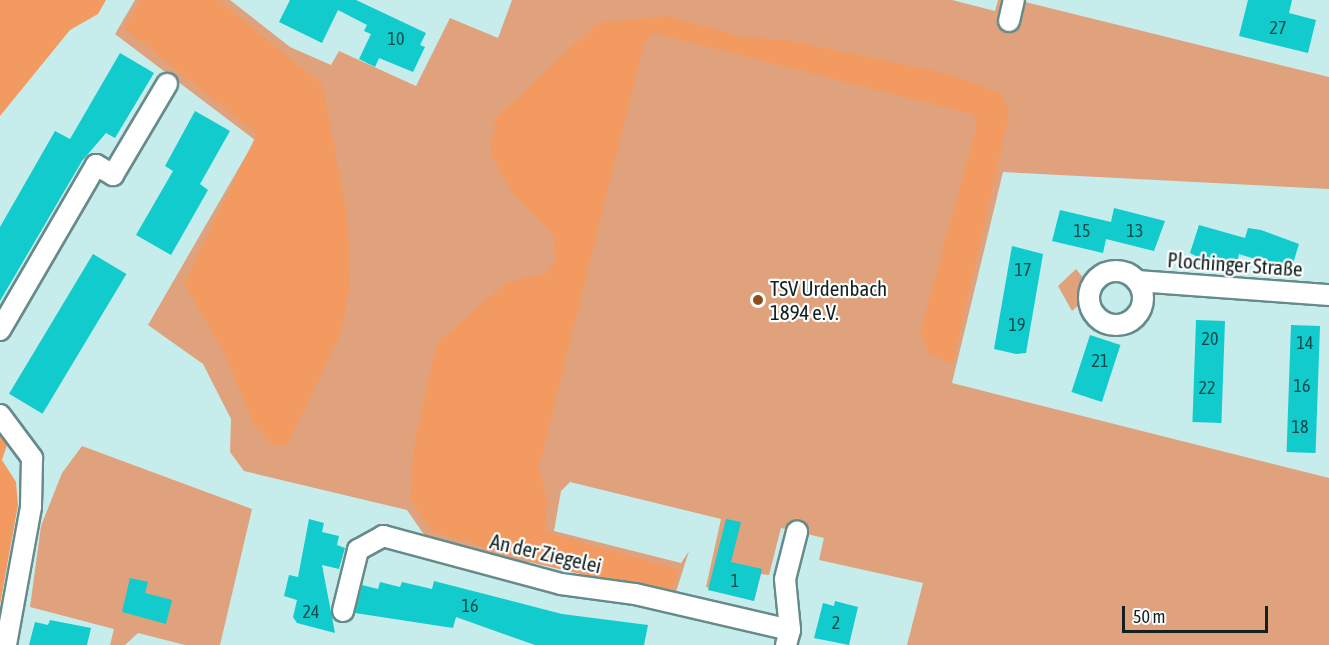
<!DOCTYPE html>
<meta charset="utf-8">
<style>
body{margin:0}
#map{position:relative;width:1329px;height:645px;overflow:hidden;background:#c7ecec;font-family:"Asap Condensed",sans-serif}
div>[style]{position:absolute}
.green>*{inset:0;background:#dfa27c}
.forest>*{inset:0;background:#f29a60}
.building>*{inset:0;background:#11cbcc;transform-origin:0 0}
.roads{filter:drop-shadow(2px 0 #678a8a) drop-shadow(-2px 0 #678a8a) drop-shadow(0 2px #678a8a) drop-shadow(0 -2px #678a8a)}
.street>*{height:20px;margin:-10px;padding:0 10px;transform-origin:10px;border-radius:10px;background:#fff}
.street>.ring{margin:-10px;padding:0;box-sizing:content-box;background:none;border:20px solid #fff;border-radius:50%}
.dots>*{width:16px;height:16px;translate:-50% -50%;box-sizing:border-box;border:3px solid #fff;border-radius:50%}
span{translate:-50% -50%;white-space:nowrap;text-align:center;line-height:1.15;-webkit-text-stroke:4.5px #fff;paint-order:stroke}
.number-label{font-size:18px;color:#124b4b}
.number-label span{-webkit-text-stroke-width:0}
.street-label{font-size:21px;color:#122020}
.poi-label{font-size:21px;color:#122020}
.left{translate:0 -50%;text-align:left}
.scale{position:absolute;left:1122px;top:606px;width:146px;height:27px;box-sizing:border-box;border:3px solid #122020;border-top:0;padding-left:8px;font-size:18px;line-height:21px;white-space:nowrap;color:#122020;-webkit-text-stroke:4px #fff;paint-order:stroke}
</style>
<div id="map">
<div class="green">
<div style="clip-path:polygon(135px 0,230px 0,290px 47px,331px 65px,339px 51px,416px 86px,450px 18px,498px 38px,512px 0,952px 0,995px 11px,998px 0,1017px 0,1329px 77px,1329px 189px,1003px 172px,952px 383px,1329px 478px,1329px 645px,907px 645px,923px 583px,819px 560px,824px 538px,781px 528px,769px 575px,761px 574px,754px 601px,706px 587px,721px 519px,570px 482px,561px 491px,554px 531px,681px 563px,689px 551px,676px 592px,603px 585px,598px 578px,529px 562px,523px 566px,427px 539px,407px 510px,244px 471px,230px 452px,231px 419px,203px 364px,148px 325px,255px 140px,115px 34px)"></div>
<div style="clip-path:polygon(1076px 269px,1085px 280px,1081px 303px,1072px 311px,1058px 286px)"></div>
<div style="clip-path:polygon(82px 446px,252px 509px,220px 645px,185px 645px,138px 633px,125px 645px,110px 645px,114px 629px,30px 607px,41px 526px,62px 473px)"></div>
</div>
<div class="forest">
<div style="clip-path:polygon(0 0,106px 0,98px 14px,70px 30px,0 116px)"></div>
<div style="clip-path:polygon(141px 0,218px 0,323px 85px,348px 221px,350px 285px,341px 333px,287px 445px,273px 446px,253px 423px,225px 355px,184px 283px,257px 134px,124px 28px)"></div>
<div style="clip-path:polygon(667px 16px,743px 37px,787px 40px,948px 74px,998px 92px,1010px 109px,953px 364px,930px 354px,920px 333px,977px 125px,973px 114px,652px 33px,644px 43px,539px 467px,547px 501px,545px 532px,679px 570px,672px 590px,564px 570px,433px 532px,410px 499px,415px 440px,437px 343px,507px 282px,545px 274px,556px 261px,553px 234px,513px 194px,490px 153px,495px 119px,597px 23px)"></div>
<div style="clip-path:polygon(0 435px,7px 445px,2px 460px,16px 482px,18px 505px,0 605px)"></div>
</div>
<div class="building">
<div style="clip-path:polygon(290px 0,356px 0,426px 33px,420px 45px,425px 47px,413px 72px,379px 58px,375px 67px,359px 59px,371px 34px,364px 31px,367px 25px,338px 10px,322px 43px,279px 22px)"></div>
<div style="clip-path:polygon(1248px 0,1292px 0,1289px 13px,1316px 20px,1308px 53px,1239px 36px)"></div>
<div style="clip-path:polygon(120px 53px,154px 73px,115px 138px,106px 133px,82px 161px,0 301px,0 227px,55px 131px,70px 139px)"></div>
<div style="clip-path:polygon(195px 111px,230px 131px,200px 184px,208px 190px,171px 255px,136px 235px,173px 171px,165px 166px)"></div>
<div style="clip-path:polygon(1114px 208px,1165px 221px,1154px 251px,1106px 239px,1103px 253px,1052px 241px,1060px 210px,1111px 222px)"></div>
<div style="clip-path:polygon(1199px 225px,1245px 238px,1248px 228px,1261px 230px,1299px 244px,1291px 270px,1239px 254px,1236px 267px,1198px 257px,1190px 253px)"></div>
<div style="clip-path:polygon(1012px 246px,1043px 254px,1026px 353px,1016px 354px,994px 349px)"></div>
<div style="left:93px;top:254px;width:39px;height:163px;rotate:31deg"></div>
<div style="left:1196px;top:320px;width:29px;height:102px;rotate:2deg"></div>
<div style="left:1291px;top:325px;width:29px;height:127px;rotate:2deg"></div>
<div style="left:1090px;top:335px;width:32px;height:60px;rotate:18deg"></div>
<div style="clip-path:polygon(309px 519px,324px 523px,322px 532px,339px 536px,337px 545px,345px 548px,339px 569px,322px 565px,335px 633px,297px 623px,293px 617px,297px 600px,284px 596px,289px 575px,298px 577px)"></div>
<div style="clip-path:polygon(726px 519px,741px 522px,731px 562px,762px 569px,754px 601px,708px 590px)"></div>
<div style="clip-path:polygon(130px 578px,148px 582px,145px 593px,172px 600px,166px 624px,122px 612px)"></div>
<div style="clip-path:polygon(434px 581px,562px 614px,648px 625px,644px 645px,535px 645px,456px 617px,453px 628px,355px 613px,362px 585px,378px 589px,380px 582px,400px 587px,402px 582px,432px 589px)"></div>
<div style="clip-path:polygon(835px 601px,858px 607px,849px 645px,814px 638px,823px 603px,834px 606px)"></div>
<div style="clip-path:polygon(50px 620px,91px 628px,87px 645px,29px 645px,35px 622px,48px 625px)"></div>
</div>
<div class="roads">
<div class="street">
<div style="left:1009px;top:21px;width:22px;rotate:-77deg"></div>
<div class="ring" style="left:1089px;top:271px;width:34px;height:34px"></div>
<div style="left:1137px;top:281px;width:193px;rotate:4.2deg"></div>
<div style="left:0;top:330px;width:191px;rotate:-59.8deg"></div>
<div style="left:96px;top:165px;width:20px;rotate:30deg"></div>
<div style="left:113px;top:175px;width:106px;rotate:-59.3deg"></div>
<div style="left:0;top:415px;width:54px;rotate:53.3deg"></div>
<div style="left:32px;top:458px;width:49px;rotate:91.2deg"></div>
<div style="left:31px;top:507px;width:140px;rotate:100.3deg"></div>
<div style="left:343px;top:611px;width:63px;rotate:-76.2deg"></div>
<div style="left:358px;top:550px;width:29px;rotate:-29deg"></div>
<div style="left:383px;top:536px;width:184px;rotate:15.1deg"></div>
<div style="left:561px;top:584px;width:75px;rotate:7.7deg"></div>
<div style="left:635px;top:594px;width:159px;rotate:13.1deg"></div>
<div style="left:786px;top:645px;width:16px;rotate:-75deg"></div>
<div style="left:790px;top:630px;width:51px;rotate:-95.6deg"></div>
<div style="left:785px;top:579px;width:49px;rotate:-75.7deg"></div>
</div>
</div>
<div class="dots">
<div style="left:758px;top:300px;background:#904e1d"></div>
</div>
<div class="number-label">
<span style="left:1278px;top:28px">27</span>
<span style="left:396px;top:39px">10</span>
<span style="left:1082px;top:231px">15</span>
<span style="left:1135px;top:231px">13</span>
<span style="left:1023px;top:270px">17</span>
<span style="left:1017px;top:325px">19</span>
<span style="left:1210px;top:339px">20</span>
<span style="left:1305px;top:343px">14</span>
<span style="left:1100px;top:361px">21</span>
<span style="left:1302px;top:386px">16</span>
<span style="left:1207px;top:388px">22</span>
<span style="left:1300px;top:427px">18</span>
<span style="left:735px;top:581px">1</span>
<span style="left:470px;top:606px">16</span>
<span style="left:311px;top:612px">24</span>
<span style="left:836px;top:623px">2</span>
</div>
<div class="street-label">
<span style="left:1235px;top:264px;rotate:4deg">Plochinger Straße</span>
<span style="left:546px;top:553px;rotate:13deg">An der Ziegelei</span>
</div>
<div class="poi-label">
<span class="left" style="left:770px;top:300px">TSV Urdenbach<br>1894 e.V.</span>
</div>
<div class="scale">50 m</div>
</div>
